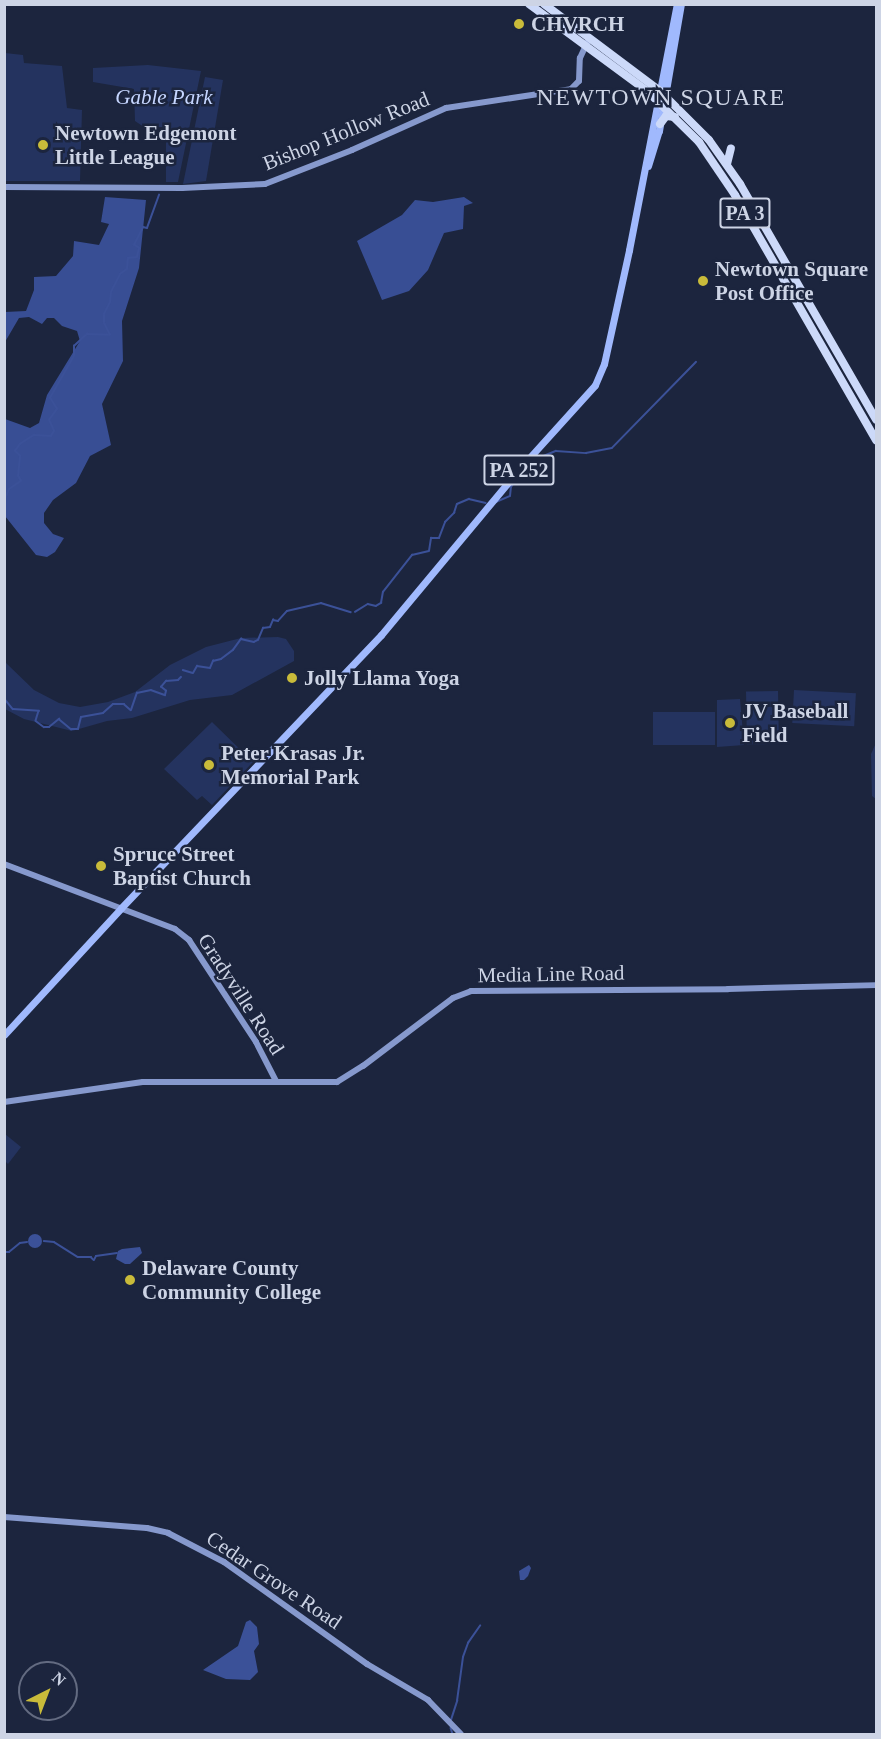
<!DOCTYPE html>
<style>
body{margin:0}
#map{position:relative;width:881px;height:1739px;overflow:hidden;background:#1c253e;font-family:Georgia,serif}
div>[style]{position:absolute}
.green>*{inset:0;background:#24335f;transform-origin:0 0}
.forest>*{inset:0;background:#384e94}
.water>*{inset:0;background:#3b5198}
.round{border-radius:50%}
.stream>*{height:1.5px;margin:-0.75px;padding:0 0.75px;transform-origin:0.75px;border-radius:0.75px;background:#3b5198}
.secondary>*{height:6px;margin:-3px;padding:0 3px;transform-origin:3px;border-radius:3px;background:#8699cd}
.primary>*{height:7px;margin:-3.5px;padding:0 3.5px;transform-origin:3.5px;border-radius:3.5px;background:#a0b9fd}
.highway>*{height:8px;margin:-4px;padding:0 4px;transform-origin:4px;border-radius:4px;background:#ccd9f9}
.dots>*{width:16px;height:16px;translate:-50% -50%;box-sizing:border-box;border:3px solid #1c253e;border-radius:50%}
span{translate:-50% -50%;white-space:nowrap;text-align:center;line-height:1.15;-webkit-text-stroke:5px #1c253e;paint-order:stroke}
.shield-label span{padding:2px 4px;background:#1c253e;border:2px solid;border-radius:4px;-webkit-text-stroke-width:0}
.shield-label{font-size:20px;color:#cdd4e5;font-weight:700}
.poi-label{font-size:21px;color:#cdd4e5;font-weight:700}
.left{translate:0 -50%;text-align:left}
.park-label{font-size:21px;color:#c6d6ff;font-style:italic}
.street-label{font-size:21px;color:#cdd4e5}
.quarter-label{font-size:24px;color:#cdd4e5;letter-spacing:1.5px}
.frame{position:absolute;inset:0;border:6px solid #cdd4e5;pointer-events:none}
.north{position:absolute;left:18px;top:1661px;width:60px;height:60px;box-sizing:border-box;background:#1c253e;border:2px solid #636b81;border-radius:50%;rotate:42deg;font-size:16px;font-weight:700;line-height:24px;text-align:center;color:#cdd4e5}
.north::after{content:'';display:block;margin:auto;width:21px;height:27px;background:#c9bb3a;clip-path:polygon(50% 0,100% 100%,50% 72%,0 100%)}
</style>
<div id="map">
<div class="green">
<div style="clip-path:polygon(5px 53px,23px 55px,24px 63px,62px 66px,67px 108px,82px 110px,80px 181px,5px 181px)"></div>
<div style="clip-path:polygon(148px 65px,201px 71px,178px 182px,166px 182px,166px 127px,144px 127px,135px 121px,134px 89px,93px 82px,93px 68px)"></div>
<div style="clip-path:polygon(205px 77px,223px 80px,206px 181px,183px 184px)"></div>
<div style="clip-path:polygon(278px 637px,286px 639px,294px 651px,294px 661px,232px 695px,190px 700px,132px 718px,107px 721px,72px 731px,24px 719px,5px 709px,5px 662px,34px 690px,59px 703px,80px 707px,108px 702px,135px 692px,170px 665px,206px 647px,241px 638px)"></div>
<div style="left:794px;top:690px;width:62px;height:33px;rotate:3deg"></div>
<div style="left:778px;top:691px;width:53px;height:32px;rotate:89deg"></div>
<div style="clip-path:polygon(740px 699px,744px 745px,717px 747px,717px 700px)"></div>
<div style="left:653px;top:712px;width:62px;height:33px"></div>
<div style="clip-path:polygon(212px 722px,253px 762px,212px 805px,202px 796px,197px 800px,164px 769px)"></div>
<div style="clip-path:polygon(876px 743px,876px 799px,872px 796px,871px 754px)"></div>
<div style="clip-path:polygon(5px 1134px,21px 1147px,8px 1164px,5px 1161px)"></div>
</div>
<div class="forest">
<div style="clip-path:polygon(105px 197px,146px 200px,139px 268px,122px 321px,123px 361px,102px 404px,111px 445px,90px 456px,76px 483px,53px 500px,44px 513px,44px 523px,53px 534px,64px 538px,55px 552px,47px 557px,36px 555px,5px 516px,5px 419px,30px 428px,39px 423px,47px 395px,80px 341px,77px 331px,62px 326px,54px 318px,47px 318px,42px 324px,29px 317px,19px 318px,5px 342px,5px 312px,26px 311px,34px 290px,34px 277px,56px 276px,73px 256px,74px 241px,99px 245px,109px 224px,101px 222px)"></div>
<div style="clip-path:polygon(464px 197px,473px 203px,464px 206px,463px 229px,444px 233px,428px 270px,409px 291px,382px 300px,357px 241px,402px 215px,415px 200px,433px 202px)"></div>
</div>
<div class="water">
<div class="round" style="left:28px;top:1234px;width:14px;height:14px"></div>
<div style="clip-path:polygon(140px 1247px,142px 1253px,130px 1264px,125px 1264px,116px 1259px,118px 1251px,122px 1249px)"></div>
<div style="clip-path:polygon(529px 1565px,531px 1568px,528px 1576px,524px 1580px,520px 1580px,519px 1571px)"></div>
<div style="clip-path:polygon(250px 1620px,257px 1627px,259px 1644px,254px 1651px,258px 1672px,250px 1680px,226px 1679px,203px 1670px,238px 1646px,246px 1622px)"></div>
</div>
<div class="stream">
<div style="left:541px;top:457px;width:16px;rotate:-22deg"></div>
<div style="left:556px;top:451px;width:30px;rotate:4deg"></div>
<div style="left:586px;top:453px;width:26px;rotate:-11deg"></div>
<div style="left:612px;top:448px;width:120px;rotate:-45.7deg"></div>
<div style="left:4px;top:501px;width:13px;rotate:-67deg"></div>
<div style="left:9px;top:489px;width:14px;rotate:-34deg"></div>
<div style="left:21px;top:481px;width:6px;rotate:-121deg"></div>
<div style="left:18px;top:476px;width:20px;rotate:-84deg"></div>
<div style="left:20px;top:456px;width:7px;rotate:-135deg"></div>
<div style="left:15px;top:451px;width:9px;rotate:-54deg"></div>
<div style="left:20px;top:444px;width:17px;rotate:-33deg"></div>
<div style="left:34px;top:435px;width:17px;rotate:3deg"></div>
<div style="left:51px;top:436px;width:6px;rotate:-59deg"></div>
<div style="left:54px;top:431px;width:12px;rotate:-114deg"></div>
<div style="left:49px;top:420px;width:14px;rotate:-54deg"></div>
<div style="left:57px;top:409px;width:13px;rotate:-122deg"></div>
<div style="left:50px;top:398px;width:48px;rotate:-60.3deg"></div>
<div style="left:74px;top:356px;width:10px;rotate:-90deg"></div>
<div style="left:74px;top:346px;width:18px;rotate:-43deg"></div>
<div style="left:87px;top:334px;width:23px;rotate:2deg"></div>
<div style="left:110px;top:335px;width:13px;rotate:-117deg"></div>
<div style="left:104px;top:323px;width:9px;rotate:-90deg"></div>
<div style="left:104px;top:314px;width:13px;rotate:-63deg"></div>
<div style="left:110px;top:302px;width:10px;rotate:-84deg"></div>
<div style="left:111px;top:292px;width:20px;rotate:-63deg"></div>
<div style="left:120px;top:274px;width:9px;rotate:-36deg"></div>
<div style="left:127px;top:269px;width:11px;rotate:-85deg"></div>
<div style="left:128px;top:258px;width:9px;rotate:-6deg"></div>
<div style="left:137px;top:257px;width:9px;rotate:-77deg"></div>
<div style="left:139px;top:248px;width:6px;rotate:-149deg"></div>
<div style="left:134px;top:245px;width:20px;rotate:-63deg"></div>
<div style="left:143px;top:227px;width:4px;rotate:14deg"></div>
<div style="left:147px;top:228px;width:35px;rotate:-70deg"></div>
<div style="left:496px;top:502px;width:15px;rotate:-23deg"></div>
<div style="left:510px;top:496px;width:9px;rotate:-84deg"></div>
<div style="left:511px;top:487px;width:16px;rotate:-55deg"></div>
<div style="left:520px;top:474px;width:22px;rotate:-34deg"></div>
<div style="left:355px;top:612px;width:15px;rotate:-32deg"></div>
<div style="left:368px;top:604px;width:8px;rotate:14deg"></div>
<div style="left:376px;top:606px;width:6px;rotate:-31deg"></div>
<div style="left:381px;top:603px;width:11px;rotate:-80deg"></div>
<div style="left:383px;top:592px;width:47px;rotate:-51.9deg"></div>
<div style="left:412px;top:555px;width:17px;rotate:-13deg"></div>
<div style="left:429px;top:551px;width:13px;rotate:-81deg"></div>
<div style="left:431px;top:538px;width:8px"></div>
<div style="left:439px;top:538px;width:17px;rotate:-69deg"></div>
<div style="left:445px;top:522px;width:13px;rotate:-45deg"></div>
<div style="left:454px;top:513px;width:9px;rotate:-72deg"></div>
<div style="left:457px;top:504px;width:13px;rotate:-23deg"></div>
<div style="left:469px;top:499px;width:17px;rotate:13deg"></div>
<div style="left:183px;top:670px;width:10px;rotate:17deg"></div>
<div style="left:193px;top:673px;width:8px;rotate:-60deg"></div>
<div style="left:197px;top:666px;width:13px;rotate:9deg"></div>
<div style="left:210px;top:668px;width:8px;rotate:-67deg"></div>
<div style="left:213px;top:661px;width:8px;rotate:-14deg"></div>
<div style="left:221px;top:659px;width:15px;rotate:-37deg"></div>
<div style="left:233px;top:650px;width:14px;rotate:-54deg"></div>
<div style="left:241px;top:639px;width:13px;rotate:13deg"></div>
<div style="left:254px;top:642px;width:4px;rotate:-27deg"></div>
<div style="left:258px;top:640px;width:13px;rotate:-67deg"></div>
<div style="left:263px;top:628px;width:7px;rotate:-8deg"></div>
<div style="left:270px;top:627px;width:8px;rotate:-67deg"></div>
<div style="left:273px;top:620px;width:5px;rotate:11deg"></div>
<div style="left:278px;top:621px;width:13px;rotate:-48deg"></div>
<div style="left:287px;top:611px;width:35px;rotate:-13deg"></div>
<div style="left:321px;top:603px;width:31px;rotate:17deg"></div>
<div style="left:4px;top:698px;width:14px;rotate:51deg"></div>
<div style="left:13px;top:709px;width:26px;rotate:4deg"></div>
<div style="left:39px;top:711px;width:10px;rotate:107deg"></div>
<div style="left:36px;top:721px;width:10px;rotate:37deg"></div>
<div style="left:44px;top:727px;width:5px"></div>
<div style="left:49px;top:727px;width:13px;rotate:-39deg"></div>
<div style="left:59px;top:719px;width:16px;rotate:40deg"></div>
<div style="left:71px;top:729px;width:7px"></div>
<div style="left:78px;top:729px;width:12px;rotate:-76deg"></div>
<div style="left:81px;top:717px;width:22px;rotate:-10deg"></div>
<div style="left:103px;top:713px;width:13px;rotate:-42deg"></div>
<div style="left:113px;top:704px;width:11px"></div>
<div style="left:124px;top:704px;width:9px;rotate:41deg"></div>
<div style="left:131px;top:710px;width:18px;rotate:-71deg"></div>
<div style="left:137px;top:693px;width:14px;rotate:-12deg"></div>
<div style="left:151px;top:690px;width:15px;rotate:20deg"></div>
<div style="left:165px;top:695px;width:4px;rotate:-76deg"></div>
<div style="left:166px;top:691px;width:6px;rotate:-141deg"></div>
<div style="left:161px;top:687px;width:8px;rotate:-50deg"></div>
<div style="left:166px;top:681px;width:12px;rotate:-5deg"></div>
<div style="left:178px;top:680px;width:4px;rotate:-45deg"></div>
<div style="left:44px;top:1241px;width:10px;rotate:6deg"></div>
<div style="left:54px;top:1242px;width:28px;rotate:32deg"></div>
<div style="left:78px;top:1257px;width:13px"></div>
<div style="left:91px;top:1257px;width:4px;rotate:45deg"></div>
<div style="left:94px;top:1260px;width:4px;rotate:-63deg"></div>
<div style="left:96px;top:1256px;width:21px;rotate:-8deg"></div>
<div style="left:4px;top:1252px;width:5px"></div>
<div style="left:9px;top:1252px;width:14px;rotate:-39deg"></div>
<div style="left:20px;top:1243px;width:7px;rotate:-8deg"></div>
<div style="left:451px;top:1720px;width:20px;rotate:-72deg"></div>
<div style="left:457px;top:1701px;width:44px;rotate:-82.2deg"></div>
<div style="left:463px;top:1657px;width:15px;rotate:-70deg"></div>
<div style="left:468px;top:1643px;width:21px;rotate:-55deg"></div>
<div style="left:451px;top:1728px;width:6px;rotate:72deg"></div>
</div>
<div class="secondary">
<div style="left:4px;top:187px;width:178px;rotate:0.3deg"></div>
<div style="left:182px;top:188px;width:83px;rotate:-2.8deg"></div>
<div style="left:265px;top:184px;width:93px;rotate:-21.3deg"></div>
<div style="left:352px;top:150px;width:103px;rotate:-24.1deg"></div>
<div style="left:446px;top:108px;width:126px;rotate:-8.6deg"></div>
<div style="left:571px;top:89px;width:11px;rotate:-45deg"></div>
<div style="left:579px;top:81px;width:23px;rotate:-88deg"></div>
<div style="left:580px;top:58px;width:17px;rotate:-65deg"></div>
<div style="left:4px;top:864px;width:183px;rotate:20.8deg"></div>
<div style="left:175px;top:929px;width:18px;rotate:38deg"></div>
<div style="left:189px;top:940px;width:122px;rotate:56.7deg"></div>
<div style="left:256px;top:1042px;width:44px;rotate:62.9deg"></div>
<div style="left:4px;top:1102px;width:140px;rotate:-8.2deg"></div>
<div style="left:143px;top:1082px;width:194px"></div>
<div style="left:337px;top:1082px;width:31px;rotate:-32deg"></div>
<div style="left:363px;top:1066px;width:113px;rotate:-37.1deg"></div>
<div style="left:453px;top:998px;width:19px;rotate:-21deg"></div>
<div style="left:471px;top:991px;width:257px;rotate:-0.4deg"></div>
<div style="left:728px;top:989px;width:148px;rotate:-1.5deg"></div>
<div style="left:4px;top:1517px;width:143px;rotate:4.4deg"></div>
<div style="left:147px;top:1528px;width:22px;rotate:13deg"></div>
<div style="left:168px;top:1533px;width:63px;rotate:27.4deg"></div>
<div style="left:224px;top:1562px;width:176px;rotate:35.5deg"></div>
<div style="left:367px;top:1664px;width:71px;rotate:30.5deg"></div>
<div style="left:428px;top:1700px;width:47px;rotate:45.9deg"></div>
</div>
<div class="primary">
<div style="left:648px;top:166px;width:37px;rotate:-73deg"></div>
<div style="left:659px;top:131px;width:129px;rotate:-80.2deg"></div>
<div style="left:4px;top:1035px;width:173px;rotate:-47.3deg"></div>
<div style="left:121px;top:908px;width:377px;rotate:-46.4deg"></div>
<div style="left:381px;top:635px;width:219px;rotate:-50.2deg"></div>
<div style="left:521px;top:467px;width:110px;rotate:-47.9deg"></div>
<div style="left:595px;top:385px;width:23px;rotate:-67deg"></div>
<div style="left:604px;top:364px;width:117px;rotate:-77.6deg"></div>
<div style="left:629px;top:250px;width:251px;rotate:-79deg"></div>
</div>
<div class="highway">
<div style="left:529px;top:4px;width:147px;rotate:36.4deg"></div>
<div style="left:647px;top:91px;width:73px;rotate:44.4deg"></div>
<div style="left:699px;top:142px;width:64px;rotate:55.8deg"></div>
<div style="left:735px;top:195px;width:283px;rotate:60.1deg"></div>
<div style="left:544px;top:4px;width:145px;rotate:36.9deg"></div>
<div style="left:660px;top:91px;width:69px;rotate:45deg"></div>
<div style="left:709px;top:140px;width:54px;rotate:54.8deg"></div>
<div style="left:740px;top:184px;width:272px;rotate:60deg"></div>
<div style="left:660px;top:124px;width:10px;rotate:-53deg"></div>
<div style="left:666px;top:116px;width:9px;rotate:6deg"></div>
<div style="left:727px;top:164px;width:16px;rotate:-76deg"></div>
</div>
<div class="dots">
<div style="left:519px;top:24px;background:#c9bb3a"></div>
<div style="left:43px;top:145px;background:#c9bb3a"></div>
<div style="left:703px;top:281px;background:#c9bb3a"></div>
<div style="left:292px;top:678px;background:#c9bb3a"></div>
<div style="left:730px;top:723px;background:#c9bb3a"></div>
<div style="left:209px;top:765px;background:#c9bb3a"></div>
<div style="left:101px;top:866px;background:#c9bb3a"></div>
<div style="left:130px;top:1280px;background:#c9bb3a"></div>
</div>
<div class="shield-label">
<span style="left:745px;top:213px">PA 3</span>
<span style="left:519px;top:470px">PA 252</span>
</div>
<div class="poi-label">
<span class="left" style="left:531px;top:24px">CHVRCH</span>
<span class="left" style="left:55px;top:145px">Newtown Edgemont<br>Little League</span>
<span class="left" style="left:715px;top:281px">Newtown Square<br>Post Office</span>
<span class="left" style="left:304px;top:678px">Jolly Llama Yoga</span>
<span class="left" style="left:742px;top:723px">JV Baseball<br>Field</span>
<span class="left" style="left:221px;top:765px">Peter Krasas Jr.<br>Memorial Park</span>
<span class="left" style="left:113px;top:866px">Spruce Street<br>Baptist Church</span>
<span class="left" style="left:142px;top:1280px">Delaware County<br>Community College</span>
</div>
<div class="park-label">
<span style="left:164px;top:97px">Gable Park</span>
</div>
<div class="street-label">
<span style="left:346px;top:131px;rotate:-22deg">Bishop Hollow Road</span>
<span style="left:551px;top:974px;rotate:-1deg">Media Line Road</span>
<span style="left:241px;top:994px;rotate:57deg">Gradyville Road</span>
<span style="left:274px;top:1580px;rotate:34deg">Cedar Grove Road</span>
</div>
<div class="quarter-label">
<span style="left:661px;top:98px">NEWTOWN SQUARE</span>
</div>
<div class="frame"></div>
<div class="north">N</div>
</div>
